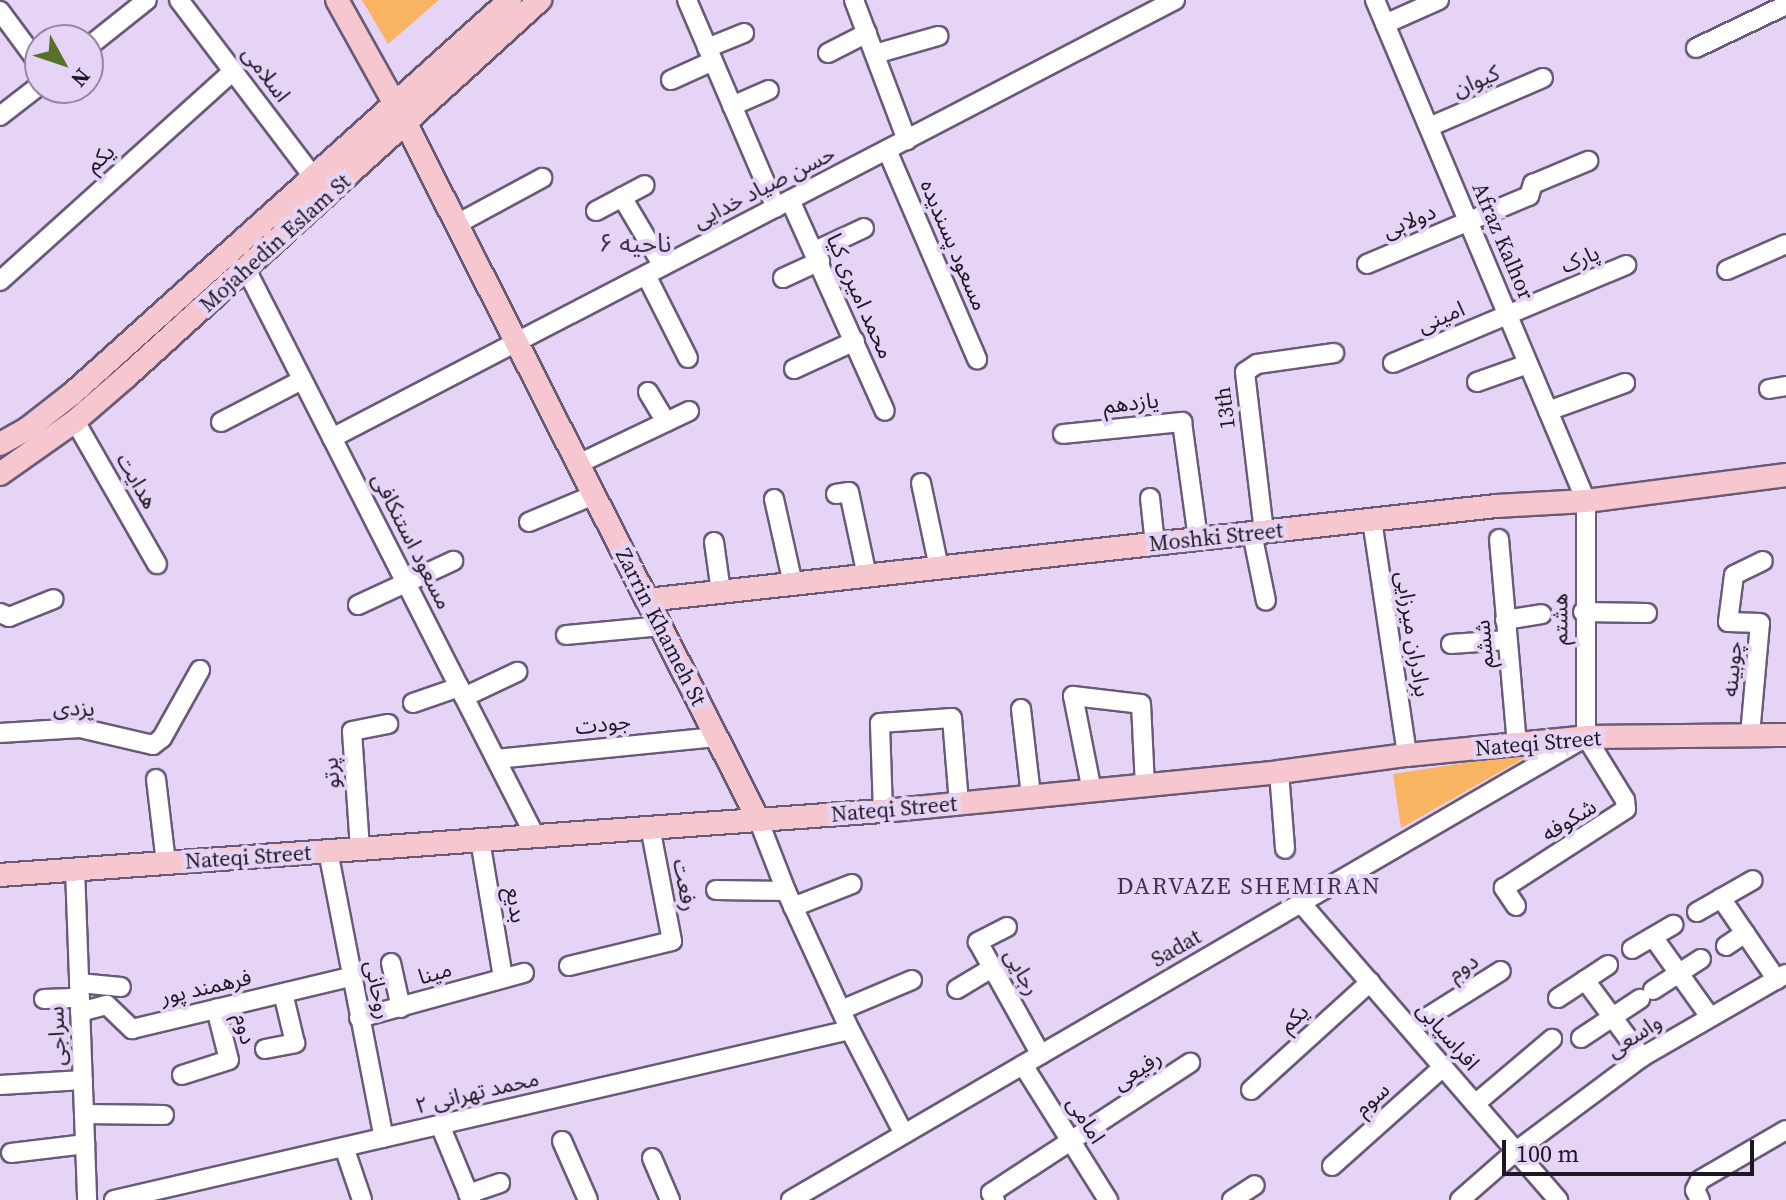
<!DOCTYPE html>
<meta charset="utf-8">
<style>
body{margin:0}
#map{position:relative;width:1786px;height:1200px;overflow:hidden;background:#e6d4f6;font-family:"Source Serif 4","Noto Sans Arabic",serif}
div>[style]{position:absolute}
.green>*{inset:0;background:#f8b363}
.roads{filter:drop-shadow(2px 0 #695a77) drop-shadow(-2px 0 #695a77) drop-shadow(0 2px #695a77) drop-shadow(0 -2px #695a77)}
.minor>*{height:18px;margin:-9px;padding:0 9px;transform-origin:9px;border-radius:9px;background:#fff}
.major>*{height:22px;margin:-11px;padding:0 11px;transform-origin:11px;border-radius:11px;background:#f7c7cf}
span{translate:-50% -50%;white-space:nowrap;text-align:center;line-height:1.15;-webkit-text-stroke:8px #e6d4f6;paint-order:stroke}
.street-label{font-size:22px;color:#1d1723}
.neighbourhood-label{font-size:24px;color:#41324e;letter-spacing:2px}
.quarter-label{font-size:26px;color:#41324e}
.north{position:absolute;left:24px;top:24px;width:80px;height:80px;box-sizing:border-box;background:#e6d4f6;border:2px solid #9688a2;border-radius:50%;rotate:130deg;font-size:22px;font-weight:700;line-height:32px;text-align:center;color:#1d1723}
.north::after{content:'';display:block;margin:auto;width:28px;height:36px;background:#547228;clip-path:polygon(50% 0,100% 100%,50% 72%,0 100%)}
.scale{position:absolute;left:1502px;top:1140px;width:252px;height:36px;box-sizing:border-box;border:4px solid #1d1723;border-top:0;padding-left:10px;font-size:24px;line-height:28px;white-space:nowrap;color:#1d1723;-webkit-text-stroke:6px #e6d4f6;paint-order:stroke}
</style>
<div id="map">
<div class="green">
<div style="clip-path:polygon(362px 0,439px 0,388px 44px)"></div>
<div style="clip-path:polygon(1535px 752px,1401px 828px,1393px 774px)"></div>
</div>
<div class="roads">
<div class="minor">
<div style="left:179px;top:0;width:223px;rotate:52.8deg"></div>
<div style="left:687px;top:0;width:226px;rotate:66.8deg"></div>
<div style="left:854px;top:0;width:150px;rotate:69.3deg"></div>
<div style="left:1375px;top:0;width:544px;rotate:67.16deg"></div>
<div style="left:1586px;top:501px;width:236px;rotate:90deg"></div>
<div style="left:0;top:11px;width:67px;rotate:53.5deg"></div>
<div style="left:1385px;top:24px;width:59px;rotate:-24deg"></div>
<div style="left:88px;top:47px;width:75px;rotate:-38.5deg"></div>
<div style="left:707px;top:48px;width:40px;rotate:-22deg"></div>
<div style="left:1696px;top:48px;width:100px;rotate:-25.5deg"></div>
<div style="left:828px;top:53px;width:44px;rotate:-27.1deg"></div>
<div style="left:875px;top:54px;width:66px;rotate:-15.9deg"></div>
<div style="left:671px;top:80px;width:46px;rotate:-24.3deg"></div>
<div style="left:732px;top:106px;width:40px;rotate:-23.4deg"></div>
<div style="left:0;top:116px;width:51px;rotate:-37.8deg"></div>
<div style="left:1429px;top:127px;width:124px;rotate:-23.3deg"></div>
<div style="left:887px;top:150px;width:228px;rotate:66.7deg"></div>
<div style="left:622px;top:197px;width:80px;rotate:59.3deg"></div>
<div style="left:790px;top:200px;width:231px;rotate:65.8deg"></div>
<div style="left:596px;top:211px;width:55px;rotate:-28deg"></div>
<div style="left:457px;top:224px;width:97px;rotate:-28.4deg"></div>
<div style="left:815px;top:251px;width:54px;rotate:-25.1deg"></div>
<div style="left:1367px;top:264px;width:176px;rotate:-22.8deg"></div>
<div style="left:1529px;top:196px;width:13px;rotate:-72deg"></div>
<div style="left:1533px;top:184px;width:60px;rotate:-22.7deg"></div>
<div style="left:246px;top:269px;width:636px;rotate:62.99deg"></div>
<div style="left:1727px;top:270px;width:64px;rotate:-23.8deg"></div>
<div style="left:646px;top:275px;width:93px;rotate:63.2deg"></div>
<div style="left:783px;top:278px;width:41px;rotate:-24.7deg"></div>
<div style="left:0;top:281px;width:314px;rotate:-42deg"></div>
<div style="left:1393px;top:363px;width:253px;rotate:-22.8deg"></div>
<div style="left:794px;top:369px;width:67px;rotate:-24.7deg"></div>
<div style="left:1477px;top:382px;width:54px;rotate:-19.4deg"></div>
<div style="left:1769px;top:389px;width:17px;rotate:-10deg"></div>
<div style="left:648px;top:392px;width:35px;rotate:59deg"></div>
<div style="left:1548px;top:411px;width:82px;rotate:-20deg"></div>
<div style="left:75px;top:421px;width:165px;rotate:60.2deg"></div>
<div style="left:221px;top:422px;width:91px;rotate:-27.4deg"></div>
<div style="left:1063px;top:434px;width:120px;rotate:-5.8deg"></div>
<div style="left:1182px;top:422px;width:118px;rotate:82.2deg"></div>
<div style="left:332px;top:438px;width:950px;rotate:-27.46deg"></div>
<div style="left:578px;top:464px;width:123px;rotate:-25.5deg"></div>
<div style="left:921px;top:483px;width:87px;rotate:78deg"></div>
<div style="left:836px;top:494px;width:13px;rotate:-9deg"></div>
<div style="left:849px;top:492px;width:86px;rotate:77.9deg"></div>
<div style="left:1150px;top:498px;width:46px;rotate:83.8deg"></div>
<div style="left:774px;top:499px;width:87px;rotate:77.4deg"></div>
<div style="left:1372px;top:520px;width:238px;rotate:81.5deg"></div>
<div style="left:529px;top:522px;width:70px;rotate:-22.6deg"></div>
<div style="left:1264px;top:532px;width:161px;rotate:-96.8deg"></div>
<div style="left:1245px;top:372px;width:14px;rotate:-34deg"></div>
<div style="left:1257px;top:364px;width:78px;rotate:-8.1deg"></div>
<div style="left:1252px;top:533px;width:69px;rotate:78.4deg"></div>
<div style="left:1499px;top:539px;width:206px;rotate:85deg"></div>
<div style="left:714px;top:542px;width:50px;rotate:82deg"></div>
<div style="left:358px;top:605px;width:105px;rotate:-24.9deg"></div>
<div style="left:1583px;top:612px;width:64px;rotate:0.9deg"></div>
<div style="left:0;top:613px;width:10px;rotate:24deg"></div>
<div style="left:9px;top:617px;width:48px;rotate:-21.8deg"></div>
<div style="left:1505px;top:620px;width:37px;rotate:-9deg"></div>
<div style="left:566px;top:635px;width:95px;rotate:-5.4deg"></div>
<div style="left:1451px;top:644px;width:56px;rotate:-4.1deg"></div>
<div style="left:464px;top:697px;width:59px;rotate:-25.3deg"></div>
<div style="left:413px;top:703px;width:49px;rotate:-19.2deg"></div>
<div style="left:1021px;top:709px;width:87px;rotate:83.4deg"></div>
<div style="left:0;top:733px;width:80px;rotate:-3.6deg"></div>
<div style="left:80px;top:728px;width:75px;rotate:13.1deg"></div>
<div style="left:153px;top:745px;width:11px;rotate:-38deg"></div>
<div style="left:162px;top:738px;width:78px;rotate:-60.8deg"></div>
<div style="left:1750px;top:735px;width:112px;rotate:-84.9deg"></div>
<div style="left:1760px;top:623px;width:32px;rotate:-178deg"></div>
<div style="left:1728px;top:622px;width:47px;rotate:-82.7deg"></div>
<div style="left:1734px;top:575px;width:32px;rotate:-26deg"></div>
<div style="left:496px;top:759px;width:221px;rotate:-5.7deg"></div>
<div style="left:1279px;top:772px;width:77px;rotate:85.5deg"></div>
<div style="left:156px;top:779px;width:85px;rotate:83.2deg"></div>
<div style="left:1092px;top:791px;width:97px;rotate:-101.3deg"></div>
<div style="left:1073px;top:696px;width:68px;rotate:6.7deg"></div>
<div style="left:1141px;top:704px;width:82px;rotate:87.2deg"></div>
<div style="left:883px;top:811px;width:88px;rotate:-92deg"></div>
<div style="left:880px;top:723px;width:72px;rotate:-4deg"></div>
<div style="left:952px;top:718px;width:85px;rotate:85.3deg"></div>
<div style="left:758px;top:819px;width:77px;rotate:68.7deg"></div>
<div style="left:786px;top:891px;width:153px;rotate:65.3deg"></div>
<div style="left:850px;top:1030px;width:117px;rotate:62.6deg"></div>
<div style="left:480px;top:840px;width:140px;rotate:80.5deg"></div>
<div style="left:360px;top:849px;width:118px;rotate:-93.9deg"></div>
<div style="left:352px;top:731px;width:37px;rotate:-11deg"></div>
<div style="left:328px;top:851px;width:292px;rotate:79deg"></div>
<div style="left:75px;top:869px;width:331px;rotate:87.9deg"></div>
<div style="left:716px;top:890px;width:70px;rotate:0.8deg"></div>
<div style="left:1721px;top:898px;width:99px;rotate:55.7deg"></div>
<div style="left:1301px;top:903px;width:393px;rotate:49.1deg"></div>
<div style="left:1516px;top:906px;width:22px;rotate:-124deg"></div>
<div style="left:1504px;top:888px;width:145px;rotate:-32.9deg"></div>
<div style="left:1626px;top:809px;width:9px;rotate:-96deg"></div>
<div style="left:1625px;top:800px;width:74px;rotate:-121.8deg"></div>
<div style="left:793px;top:907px;width:63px;rotate:-21.3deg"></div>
<div style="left:1697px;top:912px;width:64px;rotate:-29.7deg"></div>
<div style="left:1007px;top:927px;width:33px;rotate:153deg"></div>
<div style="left:978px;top:942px;width:129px;rotate:60.9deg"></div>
<div style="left:1653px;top:937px;width:98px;rotate:54.5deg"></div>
<div style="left:1726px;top:946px;width:23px;rotate:-34deg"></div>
<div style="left:1632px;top:949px;width:48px;rotate:-30.3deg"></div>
<div style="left:391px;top:963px;width:46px;rotate:77.5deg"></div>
<div style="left:569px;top:966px;width:106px;rotate:-13.6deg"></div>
<div style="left:672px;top:941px;width:116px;rotate:-100.9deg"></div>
<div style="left:1585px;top:980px;width:96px;rotate:53.5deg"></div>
<div style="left:79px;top:983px;width:42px;rotate:5.4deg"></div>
<div style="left:957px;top:989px;width:41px;rotate:-31deg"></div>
<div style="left:1653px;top:990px;width:57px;rotate:-32.9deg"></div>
<div style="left:1558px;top:998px;width:60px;rotate:-33.4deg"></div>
<div style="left:44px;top:999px;width:36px;rotate:-2deg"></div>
<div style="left:841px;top:1010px;width:77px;rotate:-22.9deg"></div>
<div style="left:80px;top:1012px;width:28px;rotate:-15deg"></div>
<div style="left:107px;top:1005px;width:35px;rotate:44deg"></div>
<div style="left:132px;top:1029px;width:225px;rotate:-13.4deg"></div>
<div style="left:359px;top:1018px;width:171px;rotate:-15.3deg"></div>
<div style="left:1410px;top:1028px;width:107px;rotate:-32.1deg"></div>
<div style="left:1581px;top:1038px;width:71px;rotate:-33.5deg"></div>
<div style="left:265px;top:1049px;width:31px;rotate:-11deg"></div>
<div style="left:295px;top:1043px;width:51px;rotate:-103.5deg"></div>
<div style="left:1023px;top:1065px;width:160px;rotate:57.8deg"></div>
<div style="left:182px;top:1075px;width:49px;rotate:-17.7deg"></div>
<div style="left:229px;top:1060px;width:53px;rotate:-104.3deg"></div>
<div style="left:0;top:1085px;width:83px;rotate:-3.4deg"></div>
<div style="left:1251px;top:1090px;width:161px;rotate:-42.2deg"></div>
<div style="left:1475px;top:1104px;width:101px;rotate:-40.2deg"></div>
<div style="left:84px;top:1114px;width:80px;rotate:0.7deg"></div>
<div style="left:440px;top:1125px;width:81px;rotate:67.5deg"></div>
<div style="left:562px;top:1141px;width:64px;rotate:66.2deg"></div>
<div style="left:344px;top:1147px;width:56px;rotate:71.2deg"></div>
<div style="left:11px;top:1153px;width:75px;rotate:-6.9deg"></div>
<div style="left:652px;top:1158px;width:46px;rotate:66.8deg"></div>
<div style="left:1332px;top:1166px;width:149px;rotate:-41.7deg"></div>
<div style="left:468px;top:1194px;width:34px;rotate:-19deg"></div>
<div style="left:114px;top:1200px;width:755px;rotate:-13.01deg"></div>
<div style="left:791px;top:1200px;width:918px;rotate:-30.22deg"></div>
<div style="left:995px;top:1200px;width:8px;rotate:-120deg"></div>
<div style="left:991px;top:1193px;width:238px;rotate:-33.2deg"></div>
<div style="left:1232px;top:1200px;width:27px;rotate:-33deg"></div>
<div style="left:1460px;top:1200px;width:74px;rotate:-41.2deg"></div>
<div style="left:1516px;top:1151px;width:157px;rotate:-36.7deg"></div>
<div style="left:1642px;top:1057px;width:166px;rotate:-30deg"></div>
<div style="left:1700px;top:1200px;width:11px;rotate:-117deg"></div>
<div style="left:1695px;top:1190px;width:11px;rotate:-63deg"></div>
<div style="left:1700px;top:1180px;width:99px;rotate:-30.2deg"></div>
</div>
<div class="major">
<div style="left:337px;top:0;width:142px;rotate:60.9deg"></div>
<div style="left:406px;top:124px;width:779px;rotate:63.14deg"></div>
<div style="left:0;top:444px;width:31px;rotate:-29deg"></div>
<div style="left:27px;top:429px;width:58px;rotate:-38deg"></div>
<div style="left:73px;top:393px;width:588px;rotate:-41.97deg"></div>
<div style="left:0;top:474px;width:92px;rotate:-35.2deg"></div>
<div style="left:75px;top:421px;width:69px;rotate:-40.9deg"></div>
<div style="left:127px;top:376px;width:559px;rotate:-42.32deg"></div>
<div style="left:647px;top:600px;width:854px;rotate:-6.32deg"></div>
<div style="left:1496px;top:506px;width:90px;rotate:-3.2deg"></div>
<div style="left:1586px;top:501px;width:202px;rotate:-7.4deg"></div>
<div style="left:0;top:875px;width:885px;rotate:-4.15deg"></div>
<div style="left:883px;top:811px;width:398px;rotate:-5.6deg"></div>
<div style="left:1279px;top:772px;width:129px;rotate:-7.6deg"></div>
<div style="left:1407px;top:755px;width:180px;rotate:-5.7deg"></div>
<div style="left:1586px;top:737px;width:200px;rotate:-0.6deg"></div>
</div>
</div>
<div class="street-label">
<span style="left:266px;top:74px;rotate:53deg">اسلامی</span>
<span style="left:1476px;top:81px;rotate:-23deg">کیوان</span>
<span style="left:100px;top:158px;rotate:-42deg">یکم</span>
<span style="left:764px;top:187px;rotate:-27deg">حسن صیاد خدایی</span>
<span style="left:1409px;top:221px;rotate:-23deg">دولابی</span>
<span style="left:1503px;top:241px;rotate:67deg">Afraz Kalhor</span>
<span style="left:275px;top:243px;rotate:-42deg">Mojahedin Eslam St</span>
<span style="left:954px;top:245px;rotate:67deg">مسعود پسندیده</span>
<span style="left:1580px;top:259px;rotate:-23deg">پارک</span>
<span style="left:860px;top:296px;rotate:66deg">محمد امیری کیا</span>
<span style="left:1441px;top:317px;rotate:-23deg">امینی</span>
<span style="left:1131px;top:403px;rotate:-6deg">یازدهم</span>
<span style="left:1225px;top:408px;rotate:-97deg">13th</span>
<span style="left:137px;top:481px;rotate:60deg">هدایت</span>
<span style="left:1216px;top:537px;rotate:-6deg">Moshki Street</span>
<span style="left:412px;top:541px;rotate:63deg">مسعود استنکافی</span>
<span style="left:1560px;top:619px;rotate:-90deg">هشتم</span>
<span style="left:661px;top:627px;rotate:63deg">Zarrin Khameh St</span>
<span style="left:1413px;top:634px;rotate:81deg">برادران میرزایی</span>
<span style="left:1484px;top:644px;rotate:-95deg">ششم</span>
<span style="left:1732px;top:669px;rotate:-85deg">چوبینه</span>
<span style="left:74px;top:708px;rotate:2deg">یزدی</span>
<span style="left:603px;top:724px;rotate:-6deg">جودت</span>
<span style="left:1538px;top:743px;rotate:-5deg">Nateqi Street</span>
<span style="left:331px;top:773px;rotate:-94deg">پرتو</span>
<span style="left:894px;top:809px;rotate:-5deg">Nateqi Street</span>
<span style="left:1569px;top:820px;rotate:-32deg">شکوفه</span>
<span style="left:248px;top:857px;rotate:-4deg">Nateqi Street</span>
<span style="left:685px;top:885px;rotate:79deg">رفعت</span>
<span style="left:516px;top:905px;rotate:81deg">بدیع</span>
<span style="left:1176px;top:948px;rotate:-30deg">Sadat</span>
<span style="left:1463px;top:967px;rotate:-32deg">دوم</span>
<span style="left:1022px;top:972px;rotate:61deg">رجایی</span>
<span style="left:435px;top:973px;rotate:-16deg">مینا</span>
<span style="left:206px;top:987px;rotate:-13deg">فرهمند پور</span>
<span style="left:378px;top:990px;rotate:79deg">روحانی</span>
<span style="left:1294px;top:1018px;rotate:-42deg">یکم</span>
<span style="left:245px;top:1029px;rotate:76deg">دوم</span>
<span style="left:57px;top:1036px;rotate:-92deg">سراجی</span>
<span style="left:1448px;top:1036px;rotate:49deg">افراسیابی</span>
<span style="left:1634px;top:1036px;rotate:-33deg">واسعی</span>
<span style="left:1137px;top:1070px;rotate:-34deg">رفیعی</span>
<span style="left:477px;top:1092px;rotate:-13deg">محمد تهرانی ۲</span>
<span style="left:1372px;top:1099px;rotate:-42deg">سوم</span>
<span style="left:1086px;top:1120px;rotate:58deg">امامی</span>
</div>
<div class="neighbourhood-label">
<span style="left:1249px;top:886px">DARVAZE SHEMIRAN</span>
</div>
<div class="quarter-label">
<span style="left:635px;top:244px">ناحیه ۶</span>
</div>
<div class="north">N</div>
<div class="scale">100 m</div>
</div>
